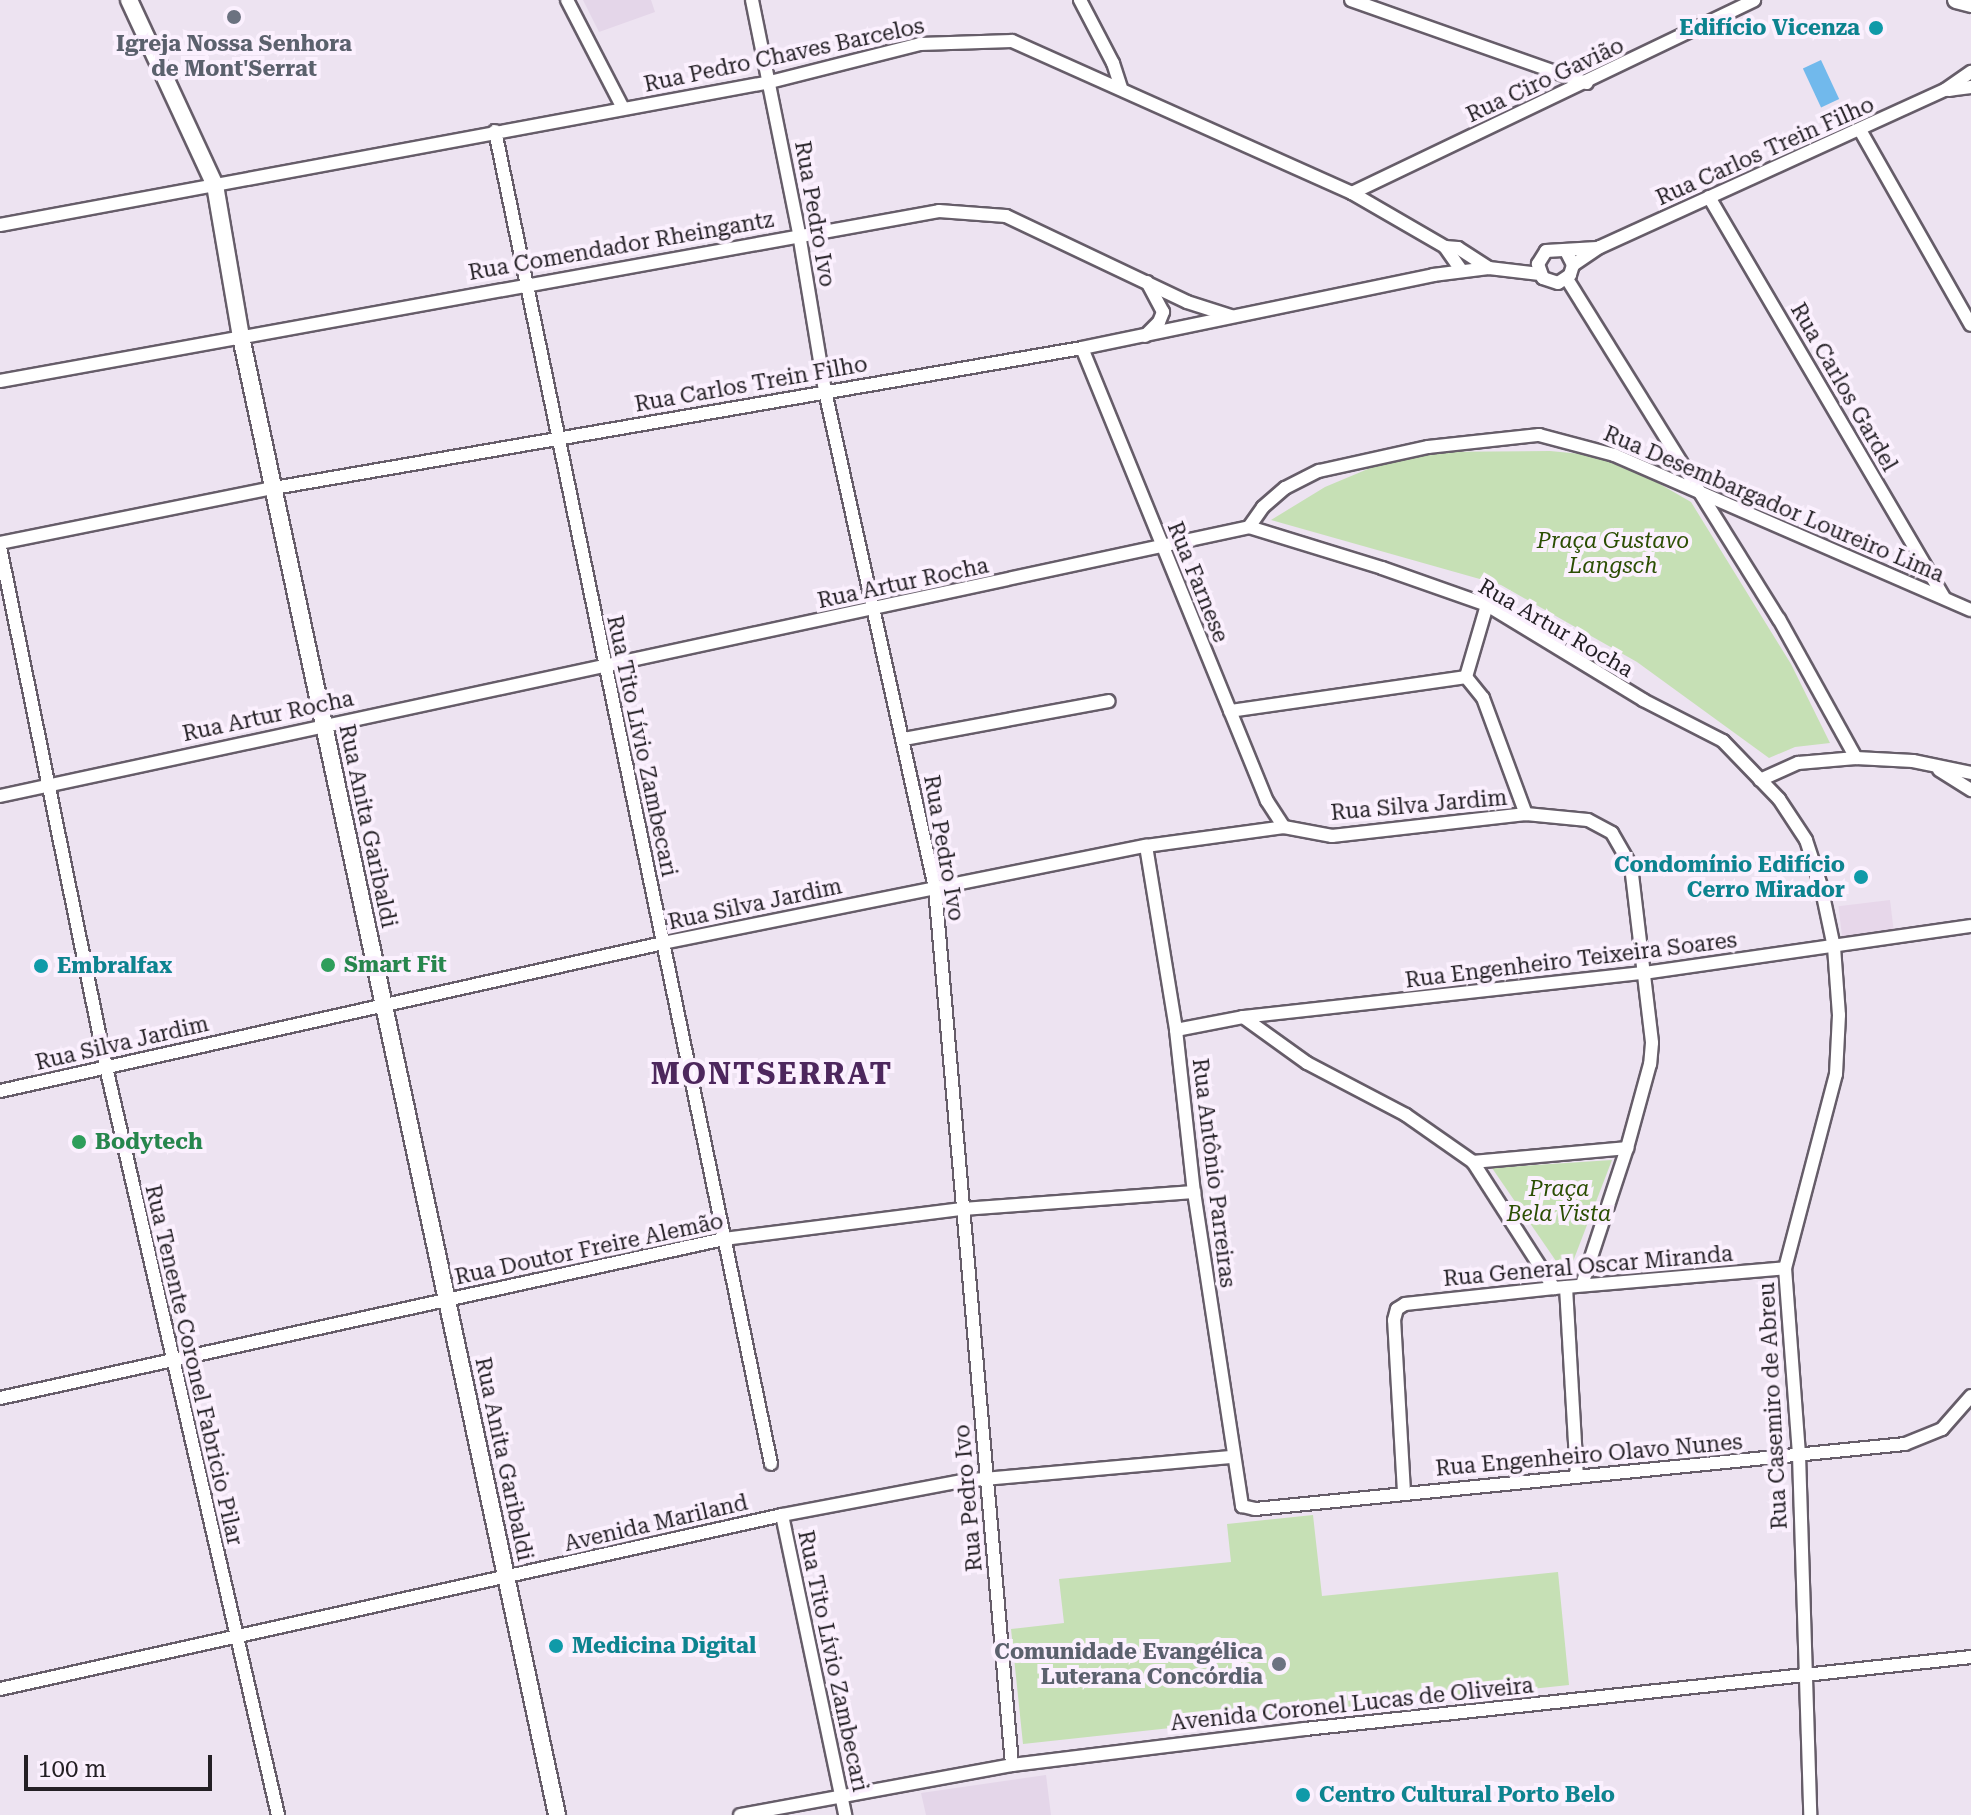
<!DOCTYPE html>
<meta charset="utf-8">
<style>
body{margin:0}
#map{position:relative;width:1971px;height:1815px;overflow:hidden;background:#ede3f1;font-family:"Roboto Serif",serif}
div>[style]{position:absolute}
.commercial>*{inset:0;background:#e7d7ea;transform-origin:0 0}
.built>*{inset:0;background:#e4d6e9}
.green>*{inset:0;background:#c6e0b5}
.water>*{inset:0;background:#71b9ec;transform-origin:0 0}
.roads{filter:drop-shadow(2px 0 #665d69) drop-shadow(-2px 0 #665d69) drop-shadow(0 2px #665d69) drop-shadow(0 -2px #665d69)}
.minor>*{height:12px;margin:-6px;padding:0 6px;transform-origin:6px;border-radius:6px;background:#fff}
.major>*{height:16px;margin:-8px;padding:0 8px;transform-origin:8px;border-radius:8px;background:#fff}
.dots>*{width:22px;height:22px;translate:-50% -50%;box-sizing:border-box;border:4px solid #fbf0fe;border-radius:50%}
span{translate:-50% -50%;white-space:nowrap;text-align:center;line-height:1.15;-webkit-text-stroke:8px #fbf0fe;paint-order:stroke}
.culture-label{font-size:22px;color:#0d838f;font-weight:700}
.right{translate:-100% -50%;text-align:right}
.left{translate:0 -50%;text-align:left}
.worship-label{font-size:22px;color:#5b616d;font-weight:700}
.street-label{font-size:22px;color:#231f24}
.park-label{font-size:22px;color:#2b4e03;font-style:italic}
.leisure-label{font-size:22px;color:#27864d;font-weight:700}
.district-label{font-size:30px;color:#4d275d;font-weight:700;letter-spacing:2px}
.scale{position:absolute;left:24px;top:1755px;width:188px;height:36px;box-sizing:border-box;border:4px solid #231f24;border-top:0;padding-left:10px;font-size:24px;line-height:28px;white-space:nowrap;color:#231f24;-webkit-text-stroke:6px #fbf0fe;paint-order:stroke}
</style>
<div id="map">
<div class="commercial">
<div style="left:1890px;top:900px;width:32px;height:52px;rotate:83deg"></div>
</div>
<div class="built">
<div style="clip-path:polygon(583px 0,651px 0,655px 12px,599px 32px)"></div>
<div style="clip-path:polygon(1046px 1775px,1051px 1815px,926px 1815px,921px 1793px)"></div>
</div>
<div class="green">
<div style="clip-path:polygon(1550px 451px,1613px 457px,1691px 502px,1791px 664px,1830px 743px,1795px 747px,1769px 758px,1637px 662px,1501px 585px,1271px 520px,1325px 487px,1375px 466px,1425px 452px)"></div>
<div style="clip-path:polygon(1612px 1160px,1567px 1277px,1492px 1168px)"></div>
<div style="clip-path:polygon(1313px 1515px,1322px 1596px,1558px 1572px,1569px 1685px,1023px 1744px,1011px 1629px,1064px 1623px,1059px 1579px,1231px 1562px,1227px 1524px)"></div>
</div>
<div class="water">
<div style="left:1821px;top:60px;width:43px;height:20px;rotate:65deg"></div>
</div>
<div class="roads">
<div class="minor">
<div style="left:567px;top:0;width:122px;rotate:62.6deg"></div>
<div style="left:752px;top:0;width:239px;rotate:78.6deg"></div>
<div style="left:799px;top:234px;width:159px;rotate:80.6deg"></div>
<div style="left:825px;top:391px;width:509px;rotate:77.52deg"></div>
<div style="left:935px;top:888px;width:880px;rotate:84.98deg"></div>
<div style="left:1080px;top:0;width:71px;rotate:62.4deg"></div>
<div style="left:1113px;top:63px;width:25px;rotate:72deg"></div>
<div style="left:1351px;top:0;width:250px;rotate:19.4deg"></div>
<div style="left:1949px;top:90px;width:22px;rotate:-8deg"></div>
<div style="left:1860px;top:130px;width:224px;rotate:60.4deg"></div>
<div style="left:495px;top:131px;width:1361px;rotate:78.3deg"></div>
<div style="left:1352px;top:193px;width:446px;rotate:-25.6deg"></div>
<div style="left:1709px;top:197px;width:465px;rotate:59.6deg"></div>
<div style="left:0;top:225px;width:783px;rotate:-10.52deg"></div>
<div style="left:770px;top:82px;width:155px;rotate:-14.2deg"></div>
<div style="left:920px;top:44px;width:92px;rotate:-1.9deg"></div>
<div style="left:1012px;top:41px;width:372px;rotate:24.1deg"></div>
<div style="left:1352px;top:193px;width:108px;rotate:30.1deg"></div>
<div style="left:1445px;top:247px;width:29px;rotate:55deg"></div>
<div style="left:1445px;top:247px;width:13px;rotate:4deg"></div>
<div style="left:1458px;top:248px;width:37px;rotate:33deg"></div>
<div style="left:1566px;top:251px;width:16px;rotate:63deg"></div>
<div style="left:1573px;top:265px;width:10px;rotate:107deg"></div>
<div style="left:1570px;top:275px;width:14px;rotate:146deg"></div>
<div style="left:1558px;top:283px;width:16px;rotate:-162deg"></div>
<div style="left:1543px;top:278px;width:15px;rotate:-110deg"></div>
<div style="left:1538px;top:264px;width:15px;rotate:-58deg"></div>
<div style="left:1546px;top:251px;width:51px;rotate:-3.4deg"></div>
<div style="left:1573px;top:265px;width:32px;rotate:-34deg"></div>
<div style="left:1600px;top:247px;width:379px;rotate:-24.5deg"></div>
<div style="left:1945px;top:90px;width:32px;rotate:-35deg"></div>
<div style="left:1567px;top:279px;width:401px;rotate:58.1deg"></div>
<div style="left:1779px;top:619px;width:159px;rotate:61deg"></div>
<div style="left:1145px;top:336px;width:20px;rotate:-45deg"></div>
<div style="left:1159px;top:322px;width:11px;rotate:-68deg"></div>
<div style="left:1163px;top:312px;width:34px;rotate:-118deg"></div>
<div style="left:1082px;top:348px;width:489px;rotate:67.8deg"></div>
<div style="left:1267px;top:801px;width:31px;rotate:57deg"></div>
<div style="left:0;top:381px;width:954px;rotate:-10.26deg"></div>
<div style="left:939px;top:211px;width:67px;rotate:4.3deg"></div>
<div style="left:1006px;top:216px;width:200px;rotate:25.4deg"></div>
<div style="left:1187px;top:302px;width:46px;rotate:17.7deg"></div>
<div style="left:1249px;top:527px;width:24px;rotate:-55deg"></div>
<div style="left:1263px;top:507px;width:29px;rotate:-41deg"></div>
<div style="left:1285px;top:488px;width:38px;rotate:-27deg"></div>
<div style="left:1319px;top:471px;width:112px;rotate:-12.4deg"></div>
<div style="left:1428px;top:447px;width:112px;rotate:-6.2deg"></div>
<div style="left:1539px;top:435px;width:78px;rotate:14.9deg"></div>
<div style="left:1614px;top:455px;width:389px;rotate:23.5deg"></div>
<div style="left:0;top:543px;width:279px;rotate:-11.4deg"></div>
<div style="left:274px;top:488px;width:820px;rotate:-9.83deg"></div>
<div style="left:1082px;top:348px;width:359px;rotate:-11.7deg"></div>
<div style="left:1433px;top:275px;width:56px;rotate:-7.1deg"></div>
<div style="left:1489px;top:268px;width:51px;rotate:6.7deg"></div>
<div style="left:0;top:547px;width:531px;rotate:78.48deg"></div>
<div style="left:106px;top:1067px;width:768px;rotate:77.05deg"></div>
<div style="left:1487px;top:605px;width:75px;rotate:106.3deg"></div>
<div style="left:1466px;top:677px;width:27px;rotate:51deg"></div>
<div style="left:1483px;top:698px;width:124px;rotate:69.7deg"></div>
<div style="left:1230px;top:711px;width:238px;rotate:-8.2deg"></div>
<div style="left:904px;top:739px;width:208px;rotate:-10.5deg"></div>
<div style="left:1939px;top:770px;width:38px;rotate:32deg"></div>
<div style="left:1760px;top:780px;width:42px;rotate:-24.1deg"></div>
<div style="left:1798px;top:763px;width:58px;rotate:-4.9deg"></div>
<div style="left:1856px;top:758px;width:57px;rotate:3deg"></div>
<div style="left:1913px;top:761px;width:59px;rotate:11.7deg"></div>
<div style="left:0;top:796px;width:1278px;rotate:-12.15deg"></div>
<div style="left:1249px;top:527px;width:139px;rotate:17.1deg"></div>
<div style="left:1382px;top:568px;width:111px;rotate:19.4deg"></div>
<div style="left:1487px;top:605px;width:183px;rotate:31.3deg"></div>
<div style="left:1643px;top:700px;width:90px;rotate:27.1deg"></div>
<div style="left:1723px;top:741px;width:81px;rotate:46deg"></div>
<div style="left:1779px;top:799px;width:49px;rotate:56.6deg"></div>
<div style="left:1806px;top:840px;width:48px;rotate:71.9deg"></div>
<div style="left:1821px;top:886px;width:62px;rotate:78deg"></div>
<div style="left:1834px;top:947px;width:68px;rotate:85.8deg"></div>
<div style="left:1839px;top:1015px;width:59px;rotate:92.9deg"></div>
<div style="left:1836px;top:1074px;width:201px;rotate:104.7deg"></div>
<div style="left:1785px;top:1268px;width:188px;rotate:85.7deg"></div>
<div style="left:1799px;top:1455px;width:360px;rotate:88.2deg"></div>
<div style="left:1146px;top:846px;width:186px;rotate:80.7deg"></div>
<div style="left:1176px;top:1030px;width:163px;rotate:83.7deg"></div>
<div style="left:1194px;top:1192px;width:318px;rotate:81.3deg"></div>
<div style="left:1242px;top:1506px;width:13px;rotate:13deg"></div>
<div style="left:1255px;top:1509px;width:653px;rotate:-5.71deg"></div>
<div style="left:1905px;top:1444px;width:40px;rotate:-22deg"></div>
<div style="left:1942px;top:1429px;width:44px;rotate:-48.7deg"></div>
<div style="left:1243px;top:1017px;width:79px;rotate:35.7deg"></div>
<div style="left:1307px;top:1063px;width:112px;rotate:27.7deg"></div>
<div style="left:1406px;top:1115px;width:82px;rotate:35deg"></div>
<div style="left:1473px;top:1162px;width:150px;rotate:57.3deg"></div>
<div style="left:1176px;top:1030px;width:68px;rotate:-11deg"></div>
<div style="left:1243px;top:1017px;width:403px;rotate:-6.3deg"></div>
<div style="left:1644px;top:973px;width:330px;rotate:-8.2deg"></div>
<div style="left:0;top:1091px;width:679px;rotate:-12.58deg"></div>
<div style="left:663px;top:943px;width:493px;rotate:-11.4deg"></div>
<div style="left:1146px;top:846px;width:139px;rotate:-7.8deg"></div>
<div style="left:1284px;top:827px;width:49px;rotate:10.6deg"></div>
<div style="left:1332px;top:836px;width:195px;rotate:-6.5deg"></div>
<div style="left:1526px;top:814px;width:62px;rotate:5.5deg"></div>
<div style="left:1588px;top:820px;width:27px;rotate:28deg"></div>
<div style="left:1612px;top:833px;width:38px;rotate:60deg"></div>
<div style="left:1631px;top:866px;width:178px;rotate:83.2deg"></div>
<div style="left:1652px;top:1043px;width:21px;rotate:95deg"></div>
<div style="left:1650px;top:1064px;width:87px;rotate:105.3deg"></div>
<div style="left:1627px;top:1148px;width:144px;rotate:108.2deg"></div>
<div style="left:1473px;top:1162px;width:155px;rotate:-5.2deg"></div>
<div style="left:1566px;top:1287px;width:190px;rotate:86.7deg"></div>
<div style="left:0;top:1398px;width:741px;rotate:-12.39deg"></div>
<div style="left:724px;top:1239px;width:240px;rotate:-7.2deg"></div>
<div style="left:962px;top:1209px;width:233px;rotate:-4.2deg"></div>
<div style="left:1404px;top:1492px;width:172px;rotate:-93.3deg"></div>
<div style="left:1394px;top:1320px;width:11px;rotate:-75deg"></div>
<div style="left:1397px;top:1309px;width:9px;rotate:-32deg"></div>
<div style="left:1405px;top:1304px;width:150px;rotate:-6.1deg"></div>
<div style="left:1554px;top:1288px;width:232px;rotate:-4.9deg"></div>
<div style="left:782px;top:1515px;width:307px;rotate:78.1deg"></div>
<div style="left:0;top:1689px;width:801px;rotate:-12.54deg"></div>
<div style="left:782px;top:1515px;width:183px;rotate:-10.7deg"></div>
<div style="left:962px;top:1481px;width:272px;rotate:-5.1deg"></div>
<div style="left:740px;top:1815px;width:277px;rotate:-10.4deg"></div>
<div style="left:1012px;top:1765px;width:295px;rotate:-7deg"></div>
<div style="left:1305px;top:1729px;width:670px;rotate:-6.17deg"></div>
</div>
<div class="major">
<div style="left:129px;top:0;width:204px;rotate:65.1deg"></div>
<div style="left:215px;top:185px;width:154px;rotate:80.3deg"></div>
<div style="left:241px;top:337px;width:1511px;rotate:77.93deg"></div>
<div style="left:1956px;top:0;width:16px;rotate:15deg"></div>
</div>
</div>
<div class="dots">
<div style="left:234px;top:17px;background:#6b7280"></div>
<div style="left:1876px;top:28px;background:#0f9aa8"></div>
<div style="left:1861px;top:877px;background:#0f9aa8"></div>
<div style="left:328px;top:965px;background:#2e9e5b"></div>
<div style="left:41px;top:966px;background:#0f9aa8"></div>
<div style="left:79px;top:1142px;background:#2e9e5b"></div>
<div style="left:556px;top:1646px;background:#0f9aa8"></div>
<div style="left:1279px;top:1664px;background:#6b7280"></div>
<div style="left:1303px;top:1795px;background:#0f9aa8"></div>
</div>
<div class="culture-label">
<span class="right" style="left:1860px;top:28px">Edifício Vicenza</span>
<span class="right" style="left:1845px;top:877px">Condomínio Edifício<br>Cerro Mirador</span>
<span class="left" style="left:57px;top:966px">Embralfax</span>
<span class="left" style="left:572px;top:1646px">Medicina Digital</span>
<span class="left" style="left:1319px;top:1795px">Centro Cultural Porto Belo</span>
</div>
<div class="worship-label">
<span style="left:234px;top:56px">Igreja Nossa Senhora<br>de Mont'Serrat</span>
<span class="right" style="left:1263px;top:1664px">Comunidade Evangélica<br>Luterana Concórdia</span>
</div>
<div class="street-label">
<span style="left:784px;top:55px;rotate:-12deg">Rua Pedro Chaves Barcelos</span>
<span style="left:1545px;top:80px;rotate:-25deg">Rua Ciro Gavião</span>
<span style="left:1765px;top:151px;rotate:-24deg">Rua Carlos Trein Filho</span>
<span style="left:815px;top:214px;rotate:80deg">Rua Pedro Ivo</span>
<span style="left:621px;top:246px;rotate:-10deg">Rua Comendador Rheingantz</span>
<span style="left:751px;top:384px;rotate:-10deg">Rua Carlos Trein Filho</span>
<span style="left:1844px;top:387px;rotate:60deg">Rua Carlos Gardel</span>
<span style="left:1774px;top:504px;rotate:23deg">Rua Desembargador Loureiro Lima</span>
<span style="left:1198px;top:582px;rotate:68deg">Rua Farnese</span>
<span style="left:903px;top:583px;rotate:-12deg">Rua Artur Rocha</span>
<span style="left:1556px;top:628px;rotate:30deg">Rua Artur Rocha</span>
<span style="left:268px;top:716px;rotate:-12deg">Rua Artur Rocha</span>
<span style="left:642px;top:746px;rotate:78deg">Rua Tito Lívio Zambecari</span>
<span style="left:1419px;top:805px;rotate:-5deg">Rua Silva Jardim</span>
<span style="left:368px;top:826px;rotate:78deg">Rua Anita Garibaldi</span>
<span style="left:944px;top:848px;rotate:80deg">Rua Pedro Ivo</span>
<span style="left:755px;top:904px;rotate:-12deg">Rua Silva Jardim</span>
<span style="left:1571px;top:960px;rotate:-7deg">Rua Engenheiro Teixeira Soares</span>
<span style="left:122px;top:1043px;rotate:-13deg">Rua Silva Jardim</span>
<span style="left:1214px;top:1173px;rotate:83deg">Rua Antônio Parreiras</span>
<span style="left:589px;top:1249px;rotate:-12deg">Rua Doutor Freire Alemão</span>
<span style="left:1588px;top:1266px;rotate:-5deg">Rua General Oscar Miranda</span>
<span style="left:194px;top:1365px;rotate:77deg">Rua Tenente Coronel Fabricio Pilar</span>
<span style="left:1773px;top:1406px;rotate:-93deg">Rua Casemiro de Abreu</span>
<span style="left:1589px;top:1455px;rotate:-5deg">Rua Engenheiro Olavo Nunes</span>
<span style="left:504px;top:1459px;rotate:78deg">Rua Anita Garibaldi</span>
<span style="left:968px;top:1498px;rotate:-95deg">Rua Pedro Ivo</span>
<span style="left:656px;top:1523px;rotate:-13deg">Avenida Mariland</span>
<span style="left:833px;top:1661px;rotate:78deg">Rua Tito Lívio Zambecari</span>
<span style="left:1352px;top:1704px;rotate:-6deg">Avenida Coronel Lucas de Oliveira</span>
</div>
<div class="park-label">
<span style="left:1613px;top:553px">Praça Gustavo<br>Langsch</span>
<span style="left:1559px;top:1201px">Praça<br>Bela Vista</span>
</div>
<div class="leisure-label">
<span class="left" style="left:344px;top:965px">Smart Fit</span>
<span class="left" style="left:95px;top:1142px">Bodytech</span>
</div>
<div class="district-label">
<span style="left:772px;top:1074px">MONTSERRAT</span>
</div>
<div class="scale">100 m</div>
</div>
